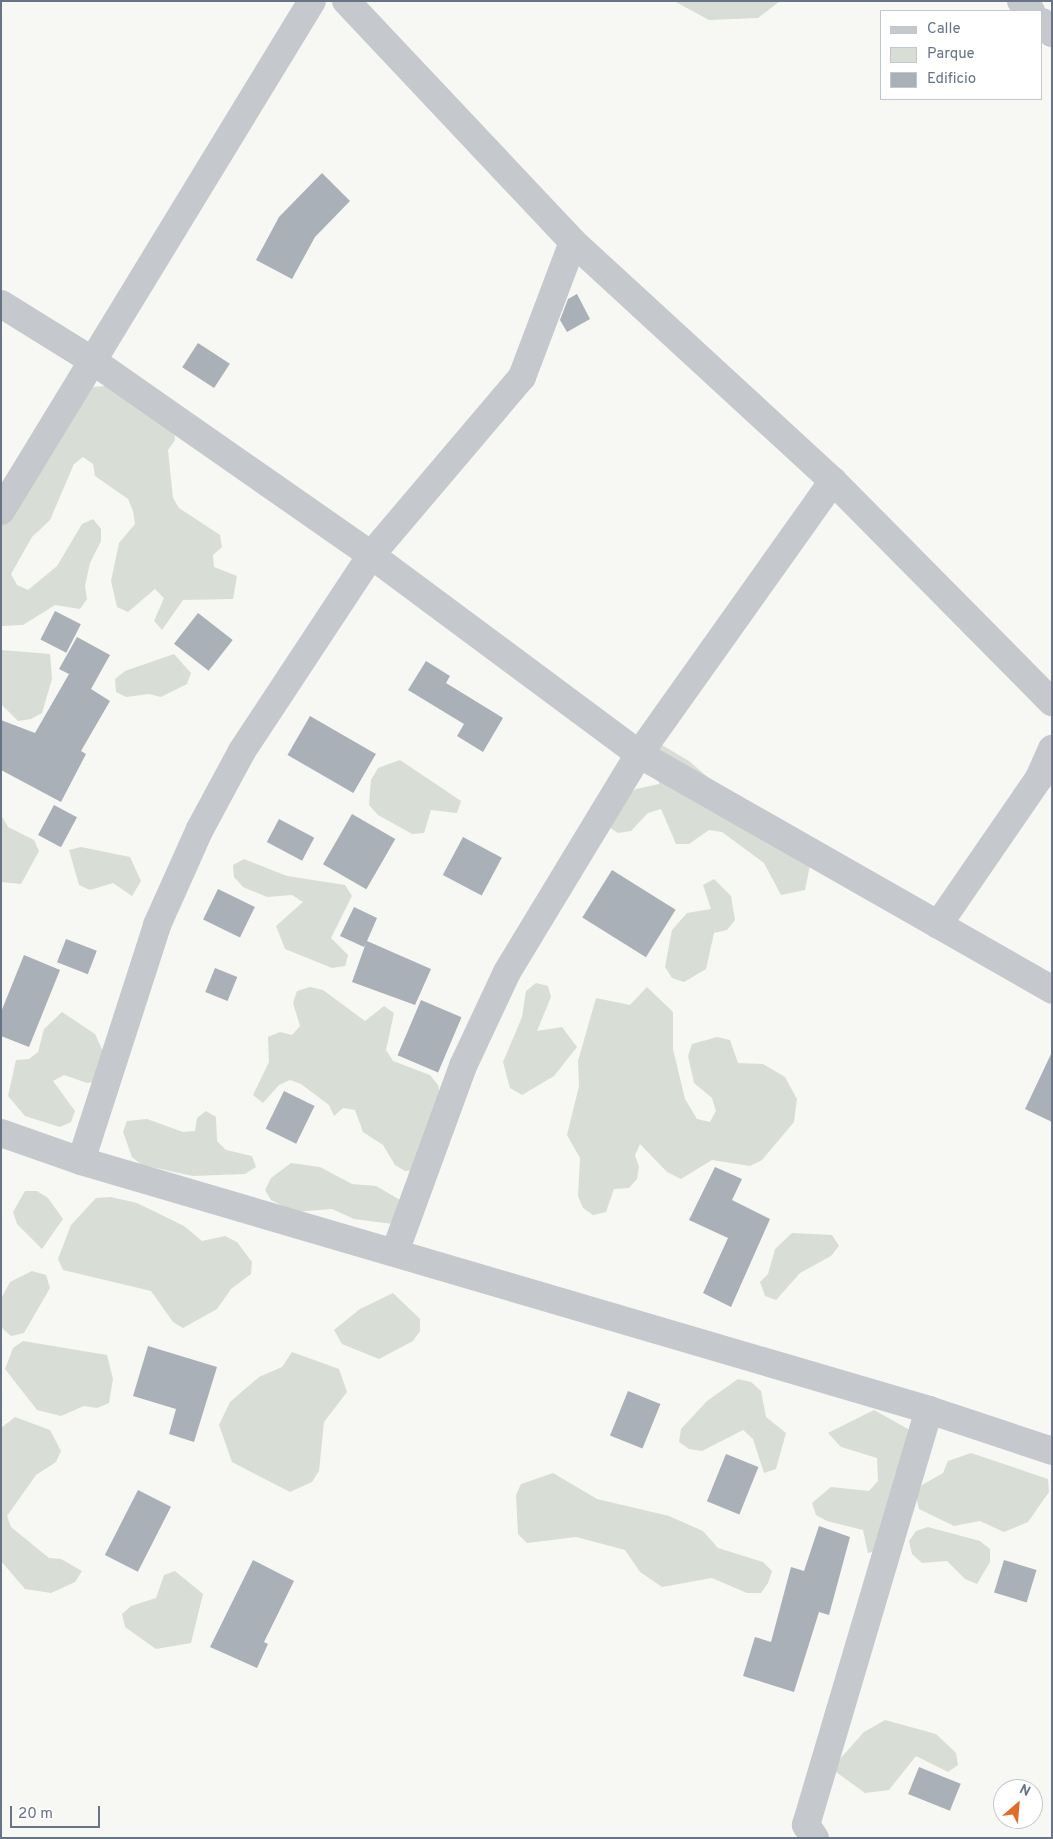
<!DOCTYPE html>
<style>
body{margin:0}
#map{position:relative;width:1053px;height:1839px;overflow:hidden;background:#f7f7f4;font-family:Overpass,sans-serif}
div>[style]{position:absolute}
.green>*{inset:0;background:#d8ded5}
.building>*{inset:0;background:#a9b0b7;transform-origin:0 0}
.minor>*{height:28px;margin:-14px;padding:0 14px;transform-origin:14px;border-radius:14px;background:#c5c8cc}
.tertiary>*{height:28px;margin:-14px;padding:0 14px;transform-origin:14px;border-radius:14px;background:#c5c8cc}
span{translate:-50% -50%;white-space:nowrap;text-align:center;line-height:1.15;-webkit-text-stroke:5px #fff;paint-order:stroke}
.frame{position:absolute;inset:0;border:2px solid #667485;pointer-events:none}
.legend{position:absolute;left:880px;top:10px;width:162px;height:90px;box-sizing:border-box;background:#fff;border:1px solid #c2c7ce;margin:0;padding:6px 9px;list-style:none;font-size:15px;color:#667485}
.legend li{display:flex;align-items:center;gap:10px;height:25px}
.legend b{width:25px;border:1px solid #c2c7ce}
.north{position:absolute;left:993px;top:1779px;width:50px;height:50px;box-sizing:border-box;background:#fff;border:1px solid #c2c7ce;border-radius:50%;rotate:27deg;font-size:14px;font-weight:700;line-height:20px;text-align:center;color:#667485}
.north::after{content:'';display:block;margin:auto;width:18px;height:22px;background:#e26b2a;clip-path:polygon(50% 0,100% 100%,50% 72%,0 100%)}
.scale{position:absolute;left:10px;top:1806px;width:90px;height:22px;box-sizing:border-box;border:2px solid #667485;border-top:0;padding-left:6px;font-size:15px;line-height:18px;white-space:nowrap;color:#667485;-webkit-text-stroke:4px #fff;paint-order:stroke}
</style>
<div id="map">
<div class="green">
<div style="clip-path:polygon(674px 1px,780px 1px,758px 18px,709px 20px)"></div>
<div style="clip-path:polygon(105px 386px,174px 428px,175px 440px,168px 450px,173px 498px,179px 508px,220px 535px,222px 547px,213px 555px,214px 567px,237px 576px,233px 599px,183px 600px,162px 630px,154px 621px,164px 598px,155px 589px,128px 612px,117px 607px,111px 581px,119px 543px,135px 524px,133px 511px,128px 499px,95px 476px,93px 464px,83px 457px,74px 464px,50px 520px,32px 537px,11px 574px,17px 585px,28px 590px,57px 566px,82px 524px,93px 519px,101px 529px,101px 541px,90px 563px,85px 586px,87px 599px,80px 609px,55px 605px,23px 625px,1px 626px,1px 525px,93px 387px)"></div>
<div style="clip-path:polygon(1px 650px,50px 654px,52px 679px,42px 713px,31px 719px,18px 721px,1px 704px)"></div>
<div style="clip-path:polygon(174px 654px,191px 673px,187px 684px,161px 697px,149px 694px,126px 697px,116px 692px,115px 679px,125px 671px)"></div>
<div style="clip-path:polygon(655px 741px,689px 761px,810px 865px,805px 890px,781px 895px,764px 863px,722px 832px,709px 830px,689px 844px,676px 844px,661px 809px,648px 813px,631px 831px,618px 833px,606px 825px,615px 804px,636px 789px,659px 784px)"></div>
<div style="clip-path:polygon(400px 760px,461px 801px,457px 813px,431px 810px,424px 833px,412px 834px,378px 815px,369px 805px,371px 780px,378px 768px)"></div>
<div style="clip-path:polygon(1px 815px,8px 827px,34px 840px,39px 851px,21px 884px,1px 882px)"></div>
<div style="clip-path:polygon(81px 847px,130px 857px,141px 881px,132px 896px,113px 883px,90px 890px,79px 885px,69px 850px)"></div>
<div style="clip-path:polygon(244px 859px,287px 876px,345px 885px,352px 896px,331px 938px,348px 955px,345px 966px,332px 968px,285px 949px,276px 926px,303px 902px,292px 895px,267px 897px,243px 887px,234px 877px,233px 865px)"></div>
<div style="clip-path:polygon(714px 879px,731px 896px,735px 920px,727px 930px,714px 933px,706px 969px,684px 982px,672px 978px,665px 967px,672px 930px,687px 913px,711px 909px,703px 885px)"></div>
<div style="clip-path:polygon(536px 983px,548px 986px,551px 997px,537px 1031px,562px 1027px,577px 1047px,554px 1076px,522px 1095px,510px 1088px,503px 1062px,522px 1017px,526px 991px)"></div>
<div style="clip-path:polygon(310px 987px,323px 990px,365px 1021px,384px 1006px,394px 1013px,386px 1050px,393px 1061px,430px 1075px,438px 1085px,441px 1098px,417px 1170px,405px 1171px,395px 1165px,383px 1145px,363px 1132px,355px 1110px,343px 1108px,334px 1116px,329px 1105px,301px 1084px,290px 1080px,279px 1085px,263px 1103px,253px 1095px,269px 1062px,268px 1037px,280px 1032px,292px 1035px,300px 1026px,293px 1003px,297px 991px)"></div>
<div style="clip-path:polygon(647px 987px,673px 1012px,673px 1049px,685px 1099px,697px 1119px,710px 1122px,716px 1111px,712px 1098px,694px 1083px,688px 1056px,692px 1044px,717px 1037px,730px 1040px,738px 1063px,763px 1064px,785px 1077px,797px 1099px,794px 1122px,762px 1160px,750px 1166px,712px 1160px,681px 1179px,667px 1172px,640px 1144px,635px 1155px,639px 1167px,637px 1179px,629px 1188px,614px 1189px,606px 1212px,593px 1215px,583px 1208px,578px 1196px,580px 1158px,567px 1135px,579px 1086px,578px 1061px,596px 998px,630px 1005px)"></div>
<div style="clip-path:polygon(62px 1012px,95px 1034px,105px 1056px,100px 1081px,87px 1083px,64px 1075px,53px 1081px,75px 1111px,71px 1122px,60px 1127px,25px 1116px,8px 1096px,16px 1060px,29px 1059px,38px 1052px,44px 1029px)"></div>
<div style="clip-path:polygon(206px 1111px,216px 1117px,217px 1141px,226px 1150px,252px 1156px,256px 1167px,245px 1174px,193px 1176px,142px 1165px,132px 1157px,123px 1132px,127px 1121px,147px 1119px,183px 1132px,195px 1131px,197px 1118px)"></div>
<div style="clip-path:polygon(291px 1163px,320px 1167px,352px 1184px,376px 1186px,407px 1204px,393px 1224px,354px 1219px,332px 1209px,294px 1212px,271px 1200px,265px 1190px,271px 1178px)"></div>
<div style="clip-path:polygon(25px 1191px,37px 1191px,48px 1198px,63px 1219px,42px 1249px,17px 1224px,13px 1212px)"></div>
<div style="clip-path:polygon(111px 1197px,137px 1203px,184px 1226px,202px 1241px,225px 1236px,237px 1242px,252px 1262px,251px 1274px,231px 1289px,217px 1309px,183px 1328px,173px 1322px,151px 1291px,63px 1270px,58px 1259px,71px 1225px,96px 1198px)"></div>
<div style="clip-path:polygon(792px 1233px,832px 1235px,839px 1246px,831px 1256px,800px 1273px,776px 1300px,765px 1296px,760px 1282px,768px 1274px,775px 1249px)"></div>
<div style="clip-path:polygon(32px 1271px,46px 1275px,50px 1288px,24px 1333px,11px 1336px,1px 1327px,1px 1299px,10px 1282px)"></div>
<div style="clip-path:polygon(393px 1293px,420px 1319px,420px 1331px,413px 1341px,379px 1359px,342px 1344px,334px 1330px,360px 1309px)"></div>
<div style="clip-path:polygon(23px 1341px,107px 1355px,113px 1379px,109px 1403px,97px 1408px,84px 1406px,61px 1416px,37px 1410px,5px 1369px,13px 1348px)"></div>
<div style="clip-path:polygon(292px 1352px,339px 1369px,347px 1392px,324px 1422px,319px 1471px,312px 1482px,290px 1492px,232px 1462px,219px 1425px,230px 1402px,259px 1377px,282px 1367px)"></div>
<div style="clip-path:polygon(738px 1379px,751px 1382px,761px 1391px,766px 1417px,786px 1433px,776px 1469px,764px 1473px,753px 1439px,743px 1430px,702px 1451px,689px 1449px,679px 1442px,681px 1429px,707px 1401px)"></div>
<div style="clip-path:polygon(874px 1410px,908px 1429px,912px 1440px,880px 1550px,868px 1553px,863px 1530px,827px 1521px,816px 1515px,812px 1503px,831px 1487px,869px 1491px,878px 1481px,877px 1458px,841px 1447px,828px 1433px)"></div>
<div style="clip-path:polygon(15px 1417px,50px 1430px,61px 1451px,56px 1462px,36px 1475px,7px 1516px,11px 1527px,49px 1558px,61px 1559px,82px 1571px,75px 1582px,51px 1593px,25px 1589px,1px 1561px,1px 1428px)"></div>
<div style="clip-path:polygon(971px 1453px,1048px 1479px,1049px 1492px,1028px 1522px,1004px 1532px,980px 1521px,954px 1526px,919px 1509px,916px 1496px,922px 1485px,943px 1473px,948px 1461px)"></div>
<div style="clip-path:polygon(553px 1473px,597px 1499px,669px 1516px,703px 1531px,718px 1548px,763px 1562px,772px 1571px,768px 1583px,761px 1593px,747px 1593px,712px 1578px,662px 1587px,640px 1572px,625px 1550px,576px 1537px,527px 1543px,518px 1534px,516px 1495px,521px 1484px)"></div>
<div style="clip-path:polygon(928px 1527px,980px 1541px,990px 1549px,990px 1562px,977px 1584px,965px 1579px,947px 1561px,922px 1563px,912px 1554px,909px 1541px,916px 1531px)"></div>
<div style="clip-path:polygon(175px 1571px,203px 1594px,191px 1643px,156px 1649px,125px 1627px,122px 1614px,131px 1606px,156px 1598px,164px 1575px)"></div>
<div style="clip-path:polygon(885px 1720px,936px 1734px,956px 1753px,958px 1765px,948px 1772px,916px 1756px,889px 1790px,865px 1793px,836px 1772px,839px 1760px,864px 1732px)"></div>
</div>
<div class="building">
<div style="clip-path:polygon(322px 173px,350px 201px,315px 237px,292px 279px,256px 260px,279px 217px)"></div>
<div style="clip-path:polygon(577px 294px,590px 319px,567px 332px,560px 320px,568px 299px)"></div>
<div style="left:198px;top:343px;width:38px;height:29px;rotate:33deg"></div>
<div style="left:55px;top:611px;width:29px;height:32px;rotate:27deg"></div>
<div style="left:198px;top:613px;width:44px;height:39px;rotate:38deg"></div>
<div style="clip-path:polygon(77px 637px,110px 655px,91px 689px,110px 701px,81px 751px,86px 754px,61px 802px,1px 770px,1px 720px,35px 733px,69px 674px,59px 669px)"></div>
<div style="clip-path:polygon(426px 661px,450px 676px,446px 683px,503px 718px,483px 752px,457px 736px,464px 724px,408px 690px)"></div>
<div style="left:310px;top:716px;width:76px;height:45px;rotate:30deg"></div>
<div style="left:54px;top:805px;width:26px;height:34px;rotate:28deg"></div>
<div style="left:352px;top:814px;width:50px;height:58px;rotate:30deg"></div>
<div style="left:279px;top:819px;width:40px;height:26px;rotate:28deg"></div>
<div style="left:463px;top:837px;width:44px;height:43px;rotate:28deg"></div>
<div style="left:612px;top:870px;width:75px;height:56px;rotate:32deg"></div>
<div style="left:218px;top:889px;width:41px;height:34px;rotate:26deg"></div>
<div style="clip-path:polygon(354px 907px,377px 918px,367px 941px,431px 969px,415px 1005px,352px 982px,366px 943px,364px 947px,340px 936px)"></div>
<div style="left:66px;top:939px;width:33px;height:25px;rotate:21deg"></div>
<div style="clip-path:polygon(24px 955px,60px 970px,29px 1047px,1px 1036px,1px 1012px)"></div>
<div style="left:215px;top:968px;width:24px;height:26px;rotate:22deg"></div>
<div style="left:421px;top:1000px;width:44px;height:60px;rotate:23deg"></div>
<div style="clip-path:polygon(1052px 1052px,1052px 1122px,1025px 1109px)"></div>
<div style="left:284px;top:1091px;width:34px;height:42px;rotate:26deg"></div>
<div style="clip-path:polygon(715px 1167px,742px 1179px,732px 1200px,770px 1219px,731px 1307px,703px 1293px,728px 1238px,689px 1220px)"></div>
<div style="clip-path:polygon(148px 1346px,217px 1367px,194px 1442px,169px 1434px,176px 1409px,133px 1396px)"></div>
<div style="left:628px;top:1391px;width:35px;height:48px;rotate:22deg"></div>
<div style="left:726px;top:1454px;width:35px;height:51px;rotate:22deg"></div>
<div style="left:138px;top:1490px;width:37px;height:73px;rotate:27deg"></div>
<div style="clip-path:polygon(819px 1526px,850px 1537px,829px 1615px,819px 1612px,794px 1692px,743px 1676px,755px 1637px,771px 1642px,791px 1567px,804px 1571px)"></div>
<div style="clip-path:polygon(253px 1560px,294px 1581px,264px 1642px,268px 1644px,257px 1668px,210px 1647px)"></div>
<div style="left:1004px;top:1560px;width:34px;height:34px;rotate:17deg"></div>
<div style="left:919px;top:1767px;width:45px;height:29px;rotate:22deg"></div>
</div>
<div class="minor">
<div style="left:346px;top:1px;width:331px;rotate:46.7deg"></div>
<div style="left:573px;top:242px;width:353px;rotate:42.6deg"></div>
<div style="left:833px;top:481px;width:311px;rotate:45.3deg"></div>
<div style="left:1021px;top:1px;width:14px;rotate:45deg"></div>
<div style="left:1042px;top:22px;width:15px;rotate:48deg"></div>
<div style="left:1px;top:304px;width:108px;rotate:31.8deg"></div>
<div style="left:93px;top:361px;width:339px;rotate:34.9deg"></div>
<div style="left:371px;top:555px;width:334px;rotate:36.6deg"></div>
<div style="left:639px;top:754px;width:476px;rotate:29.7deg"></div>
<div style="left:938px;top:925px;width:178px;rotate:-55.5deg"></div>
<div style="left:1039px;top:778px;width:32px;rotate:-66deg"></div>
<div style="left:1px;top:1133px;width:85px;rotate:19.3deg"></div>
<div style="left:81px;top:1161px;width:884px;rotate:16.36deg"></div>
<div style="left:929px;top:1410px;width:130px;rotate:18.4deg"></div>
<div style="left:81px;top:1161px;width:248px;rotate:-72.1deg"></div>
<div style="left:157px;top:925px;width:105px;rotate:-65.9deg"></div>
<div style="left:200px;top:829px;width:89px;rotate:-61.7deg"></div>
<div style="left:242px;top:751px;width:235px;rotate:-56.6deg"></div>
<div style="left:371px;top:555px;width:233px;rotate:-49.7deg"></div>
<div style="left:522px;top:377px;width:144px;rotate:-69.3deg"></div>
<div style="left:395px;top:1252px;width:198px;rotate:-69.9deg"></div>
<div style="left:463px;top:1066px;width:104px;rotate:-64.9deg"></div>
<div style="left:507px;top:972px;width:255px;rotate:-58.8deg"></div>
<div style="left:639px;top:754px;width:335px;rotate:-54.6deg"></div>
<div style="left:815px;top:1838px;width:16px;rotate:-125deg"></div>
<div style="left:806px;top:1825px;width:433px;rotate:-73.5deg"></div>
</div>
<div class="tertiary">
<div style="left:1px;top:511px;width:597px;rotate:-58.62deg"></div>
</div>
<div class="frame"></div>
<ul class="legend">
<li><b style="height:6px;background:#c5c8cc"></b>Calle</li>
<li><b style="height:14px;background:#d8ded5"></b>Parque</li>
<li><b style="height:14px;background:#a9b0b7"></b>Edificio</li>
</ul>
<div class="north">N</div>
<div class="scale">20 m</div>
</div>
